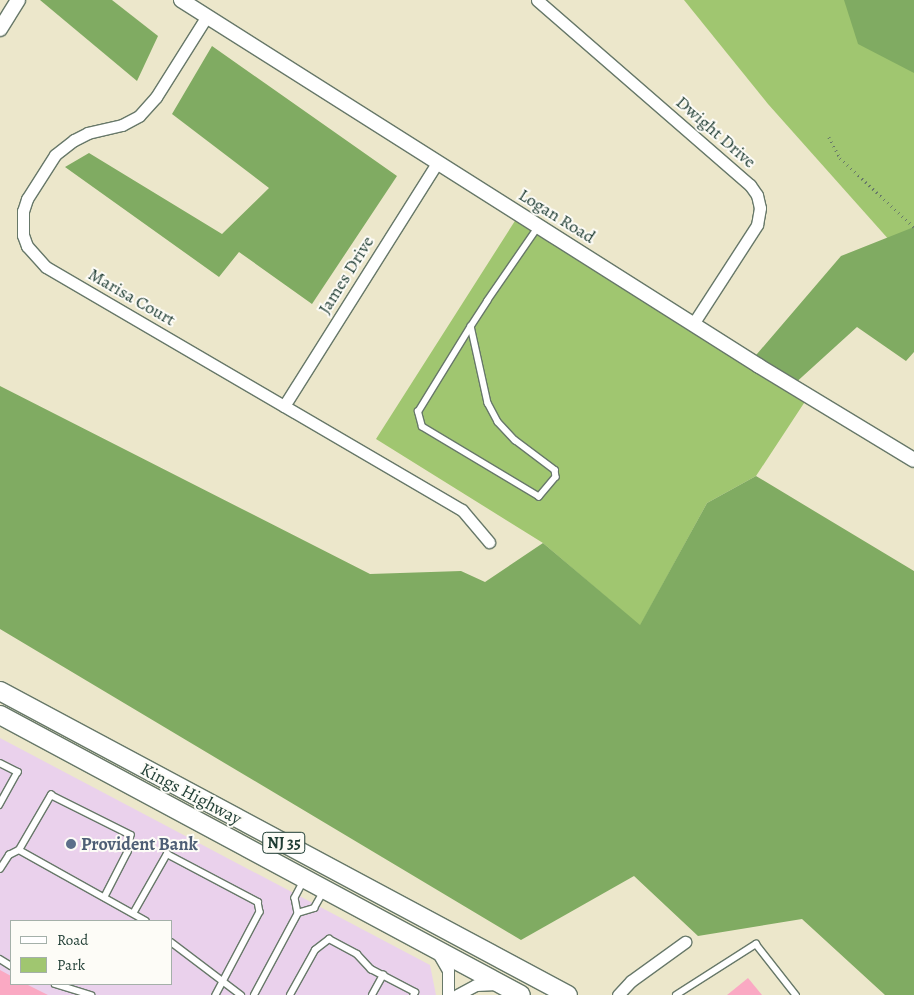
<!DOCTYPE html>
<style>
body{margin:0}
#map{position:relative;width:914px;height:995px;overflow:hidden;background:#ece7cb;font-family:Alegreya,serif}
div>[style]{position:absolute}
.built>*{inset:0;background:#ead1ec}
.green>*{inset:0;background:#a0c670}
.forest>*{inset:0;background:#80ab62}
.building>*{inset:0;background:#faa9c3}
.path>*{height:2.5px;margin-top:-1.25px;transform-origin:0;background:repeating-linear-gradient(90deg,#677869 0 1px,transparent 0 5px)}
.roads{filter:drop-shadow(1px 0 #677869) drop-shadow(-1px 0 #677869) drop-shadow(0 1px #677869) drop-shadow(0 -1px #677869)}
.service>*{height:5.5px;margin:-2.75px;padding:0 2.75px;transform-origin:2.75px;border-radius:2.75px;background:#fff}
.minor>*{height:11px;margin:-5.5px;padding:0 5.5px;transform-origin:5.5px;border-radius:5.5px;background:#fff}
.tertiary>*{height:14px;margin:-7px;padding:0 7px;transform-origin:7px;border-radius:7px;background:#fff}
.primary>*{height:18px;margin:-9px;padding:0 9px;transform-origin:9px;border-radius:9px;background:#fff}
.dots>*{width:14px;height:14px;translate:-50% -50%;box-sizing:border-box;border:2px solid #fdfcf7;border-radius:50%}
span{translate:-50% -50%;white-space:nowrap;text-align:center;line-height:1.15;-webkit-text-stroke:4px #fdfcf7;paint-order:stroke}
.shield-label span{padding:1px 4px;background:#fdfcf7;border:1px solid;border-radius:4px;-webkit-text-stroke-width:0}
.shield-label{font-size:16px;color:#1f3d34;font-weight:700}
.street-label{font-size:18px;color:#1f3d34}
.service-label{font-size:18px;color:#4e5e75;font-weight:700}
.left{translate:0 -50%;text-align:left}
.legend{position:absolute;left:10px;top:920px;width:162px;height:65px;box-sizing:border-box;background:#fdfcf7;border:1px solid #a4b0a9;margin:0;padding:6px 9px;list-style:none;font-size:15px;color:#1f3d34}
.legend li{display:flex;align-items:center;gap:10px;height:25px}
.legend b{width:25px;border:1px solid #a4b0a9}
</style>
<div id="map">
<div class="built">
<div style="clip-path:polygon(evenodd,0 738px,430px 965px,436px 995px,0 995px,0 738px,11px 921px,171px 921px,171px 984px,11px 984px,11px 921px)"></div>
</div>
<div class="green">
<div style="clip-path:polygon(684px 0,914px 0,914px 260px,907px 260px,768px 104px)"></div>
<div style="clip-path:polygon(520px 213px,808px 397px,756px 476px,707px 503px,640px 626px,543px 543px,376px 439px)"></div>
</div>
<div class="forest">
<div style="clip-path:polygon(40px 0,112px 0,158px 36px,137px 81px)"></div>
<div style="clip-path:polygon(844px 0,914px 0,914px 73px,858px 44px)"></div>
<div style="clip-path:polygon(212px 46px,397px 176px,312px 304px,239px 252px,219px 277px,65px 167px,89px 153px,222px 234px,269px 188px,172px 114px)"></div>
<div style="clip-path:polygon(914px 227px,914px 352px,906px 361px,857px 327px,792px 386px,751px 361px,841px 256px)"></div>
<div style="clip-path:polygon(0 386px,370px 574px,461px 571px,485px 582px,543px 543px,640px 625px,707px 503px,756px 476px,914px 571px,914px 995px,885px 995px,802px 919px,698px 936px,634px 876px,521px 940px,0 629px)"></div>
</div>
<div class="building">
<div style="clip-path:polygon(0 970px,11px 976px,11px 984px,26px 984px,48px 995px,0 995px)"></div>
<div style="clip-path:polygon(748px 978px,762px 995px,727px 995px)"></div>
</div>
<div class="path">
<div style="left:829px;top:137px;width:24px;rotate:62deg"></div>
<div style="left:840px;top:158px;width:101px;rotate:43deg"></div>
</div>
<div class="roads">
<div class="service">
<div style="left:471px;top:326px;width:79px;rotate:77.6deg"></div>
<div style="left:488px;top:403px;width:21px;rotate:62deg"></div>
<div style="left:498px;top:422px;width:25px;rotate:47deg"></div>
<div style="left:515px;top:440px;width:50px;rotate:36.9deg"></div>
<div style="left:555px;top:470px;width:7px;rotate:82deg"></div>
<div style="left:556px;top:477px;width:26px;rotate:130deg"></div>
<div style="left:539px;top:497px;width:136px;rotate:-149.1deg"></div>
<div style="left:422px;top:427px;width:16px;rotate:-105deg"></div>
<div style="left:418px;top:412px;width:101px;rotate:-58.4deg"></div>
<div style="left:471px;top:326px;width:30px;rotate:-57deg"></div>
<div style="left:487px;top:301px;width:90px;rotate:-55.4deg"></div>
<div style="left:0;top:763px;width:20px;rotate:27deg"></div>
<div style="left:18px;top:772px;width:38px;rotate:119deg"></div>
<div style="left:19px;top:850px;width:64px;rotate:-59.8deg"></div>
<div style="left:51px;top:795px;width:89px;rotate:26.6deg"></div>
<div style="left:131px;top:835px;width:17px;rotate:100deg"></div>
<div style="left:128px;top:852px;width:51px;rotate:117.1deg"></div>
<div style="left:0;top:869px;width:17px;rotate:-57deg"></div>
<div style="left:9px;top:855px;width:11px;rotate:-27deg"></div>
<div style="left:19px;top:850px;width:145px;rotate:29.2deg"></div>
<div style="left:304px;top:881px;width:19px;rotate:118deg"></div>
<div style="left:295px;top:898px;width:15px;rotate:79deg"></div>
<div style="left:298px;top:913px;width:17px;rotate:-17deg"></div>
<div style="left:314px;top:908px;width:20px;rotate:-60deg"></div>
<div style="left:134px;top:912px;width:67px;rotate:-60.4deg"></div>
<div style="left:167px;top:854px;width:103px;rotate:27.8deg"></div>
<div style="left:258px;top:902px;width:10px;rotate:79deg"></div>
<div style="left:260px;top:912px;width:94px;rotate:117.9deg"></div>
<div style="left:171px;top:942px;width:88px;rotate:37.1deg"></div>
<div style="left:0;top:959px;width:13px;rotate:32deg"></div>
<div style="left:55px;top:984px;width:38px;rotate:17deg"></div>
<div style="left:254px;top:995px;width:93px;rotate:-61.8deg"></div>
<div style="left:290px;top:995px;width:51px;rotate:-60.9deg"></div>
<div style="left:315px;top:950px;width:18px;rotate:-38deg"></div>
<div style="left:329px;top:939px;width:32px;rotate:28deg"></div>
<div style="left:357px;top:954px;width:21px;rotate:47deg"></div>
<div style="left:371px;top:969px;width:50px;rotate:27.6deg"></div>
<div style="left:415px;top:992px;width:3px;rotate:108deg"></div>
<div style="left:372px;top:995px;width:23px;rotate:-61deg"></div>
<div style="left:676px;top:995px;width:95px;rotate:-32.5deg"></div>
<div style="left:756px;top:944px;width:65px;rotate:51.9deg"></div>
</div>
<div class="minor">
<div style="left:537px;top:0;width:282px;rotate:41deg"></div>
<div style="left:750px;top:185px;width:12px;rotate:55deg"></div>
<div style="left:757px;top:195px;width:13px;rotate:77deg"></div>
<div style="left:760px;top:208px;width:17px;rotate:100deg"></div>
<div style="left:757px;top:225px;width:118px;rotate:122.9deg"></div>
<div style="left:207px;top:16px;width:96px;rotate:122.2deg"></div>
<div style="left:156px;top:97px;width:25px;rotate:132deg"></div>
<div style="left:139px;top:116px;width:19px;rotate:152deg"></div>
<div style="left:122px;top:125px;width:35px;rotate:167deg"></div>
<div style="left:88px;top:133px;width:16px;rotate:153deg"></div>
<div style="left:74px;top:140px;width:24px;rotate:142deg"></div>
<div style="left:55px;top:155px;width:52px;rotate:122.5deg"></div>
<div style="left:27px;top:199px;width:13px;rotate:108deg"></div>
<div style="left:23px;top:211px;width:24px;rotate:90deg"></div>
<div style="left:23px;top:235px;width:12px;rotate:70deg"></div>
<div style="left:27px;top:246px;width:28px;rotate:48deg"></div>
<div style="left:46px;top:267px;width:482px;rotate:30.3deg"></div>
<div style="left:462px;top:510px;width:42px;rotate:49.8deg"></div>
<div style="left:284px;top:406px;width:287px;rotate:-57.8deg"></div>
<div style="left:438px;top:953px;width:20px;rotate:60deg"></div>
<div style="left:448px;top:970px;width:25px;rotate:90deg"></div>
<div style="left:457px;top:995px;width:21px;rotate:-28deg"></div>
<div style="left:476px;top:985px;width:21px;rotate:-3deg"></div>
<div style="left:618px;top:995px;width:19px;rotate:-47deg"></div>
<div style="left:631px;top:981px;width:67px;rotate:-35.8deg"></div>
</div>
<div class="tertiary">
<div style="left:181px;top:0;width:684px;rotate:32.34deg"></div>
<div style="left:759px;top:366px;width:181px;rotate:31.2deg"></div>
<div style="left:0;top:29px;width:34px;rotate:-58deg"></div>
</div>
<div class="primary">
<div style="left:0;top:691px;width:644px;rotate:28.16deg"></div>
<div style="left:0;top:715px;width:591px;rotate:28.25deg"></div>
</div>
</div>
<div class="dots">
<div style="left:71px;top:844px;background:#5c6f8a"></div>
</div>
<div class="shield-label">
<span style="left:284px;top:843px">NJ 35</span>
</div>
<div class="street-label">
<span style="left:716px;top:132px;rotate:41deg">Dwight Drive</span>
<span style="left:557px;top:216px;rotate:32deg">Logan Road</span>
<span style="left:346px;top:275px;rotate:-58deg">James Drive</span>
<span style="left:132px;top:297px;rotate:30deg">Marisa Court</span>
<span style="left:191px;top:794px;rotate:28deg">Kings Highway</span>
</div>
<div class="service-label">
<span class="left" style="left:81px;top:844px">Provident Bank</span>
</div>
<ul class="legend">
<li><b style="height:6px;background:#fff"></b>Road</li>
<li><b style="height:14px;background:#a0c670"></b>Park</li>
</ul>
</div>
